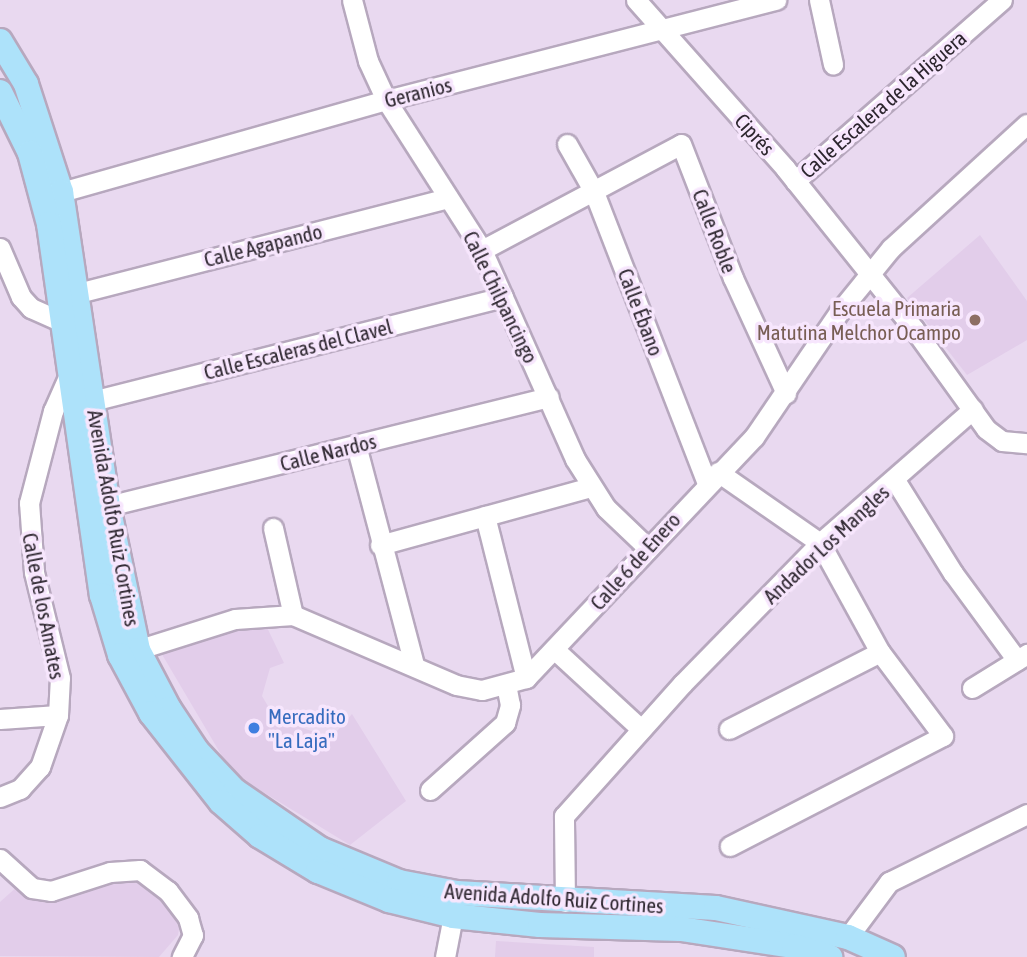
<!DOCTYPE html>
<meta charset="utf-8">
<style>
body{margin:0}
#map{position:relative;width:1027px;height:957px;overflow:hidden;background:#e9d9f0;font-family:"Asap Condensed",sans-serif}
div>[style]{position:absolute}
.built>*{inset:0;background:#e2cdea}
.roads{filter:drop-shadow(2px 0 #b7a8be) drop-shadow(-2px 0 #b7a8be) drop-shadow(0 2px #b7a8be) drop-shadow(0 -2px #b7a8be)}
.minor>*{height:19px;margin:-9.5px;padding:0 9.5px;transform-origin:9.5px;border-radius:9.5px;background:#fff}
.major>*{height:24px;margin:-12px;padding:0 12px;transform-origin:12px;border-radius:12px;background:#ade2fa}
.dots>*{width:19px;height:19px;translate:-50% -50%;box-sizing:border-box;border:4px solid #f7e6fd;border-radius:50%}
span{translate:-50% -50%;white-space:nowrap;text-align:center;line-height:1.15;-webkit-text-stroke:7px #f7e6fd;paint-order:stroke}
.street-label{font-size:21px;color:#2d262f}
.education-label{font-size:21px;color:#785e54}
.right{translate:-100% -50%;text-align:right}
.shop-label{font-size:21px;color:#366cbe}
.left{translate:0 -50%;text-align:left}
</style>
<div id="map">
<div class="built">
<div style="clip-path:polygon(980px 235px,1027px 301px,1027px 340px,967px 375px,907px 298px)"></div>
<div style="clip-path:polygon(263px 619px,284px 663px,270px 668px,262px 696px,275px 718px,331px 738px,352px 714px,406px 801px,350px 845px,232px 773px,160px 651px)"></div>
<div style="clip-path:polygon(138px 872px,166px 894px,180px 923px,178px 935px,159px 957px,0 956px,0 902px,19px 885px)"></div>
<div style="clip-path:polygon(496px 941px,594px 947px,594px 957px,495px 957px)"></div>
</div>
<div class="roads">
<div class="minor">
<div style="left:352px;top:0;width:63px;rotate:75.3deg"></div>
<div style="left:368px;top:61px;width:43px;rotate:65.2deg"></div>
<div style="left:386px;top:100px;width:178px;rotate:57.4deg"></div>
<div style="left:482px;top:250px;width:229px;rotate:66deg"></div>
<div style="left:575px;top:459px;width:58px;rotate:57.7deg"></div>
<div style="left:606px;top:508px;width:57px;rotate:43.6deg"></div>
<div style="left:636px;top:0;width:225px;rotate:48.4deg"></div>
<div style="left:785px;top:168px;width:206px;rotate:51.3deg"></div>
<div style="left:914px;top:329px;width:123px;rotate:54.2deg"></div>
<div style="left:986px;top:429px;width:20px;rotate:37deg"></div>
<div style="left:1002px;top:441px;width:25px;rotate:5deg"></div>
<div style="left:819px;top:0;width:66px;rotate:77.7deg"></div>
<div style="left:567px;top:144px;width:55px;rotate:60.6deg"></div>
<div style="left:594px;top:192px;width:313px;rotate:68.8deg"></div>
<div style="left:795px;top:181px;width:275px;rotate:-41.2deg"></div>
<div style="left:61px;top:192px;width:338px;rotate:-15.8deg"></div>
<div style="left:386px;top:100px;width:403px;rotate:-14.4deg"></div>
<div style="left:0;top:248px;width:53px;rotate:66.8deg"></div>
<div style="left:21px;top:297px;width:15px;rotate:48deg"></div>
<div style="left:31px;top:308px;width:32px;rotate:24deg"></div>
<div style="left:60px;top:321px;width:13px;rotate:-13deg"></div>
<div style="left:482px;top:250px;width:225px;rotate:-28deg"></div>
<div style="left:681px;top:144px;width:144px;rotate:68.8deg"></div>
<div style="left:733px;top:278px;width:127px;rotate:65.3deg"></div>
<div style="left:78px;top:293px;width:382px;rotate:-14.4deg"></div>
<div style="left:92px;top:401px;width:424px;rotate:-14.2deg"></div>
<div style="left:356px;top:445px;width:227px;rotate:75.2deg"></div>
<div style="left:718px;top:472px;width:124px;rotate:34.8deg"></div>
<div style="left:820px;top:543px;width:124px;rotate:61.2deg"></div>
<div style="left:880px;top:652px;width:105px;rotate:53.1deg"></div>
<div style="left:943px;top:736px;width:240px;rotate:152.7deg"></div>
<div style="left:895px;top:480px;width:110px;rotate:58.1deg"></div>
<div style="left:953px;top:573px;width:108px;rotate:53.7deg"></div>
<div style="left:108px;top:506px;width:454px;rotate:-13.9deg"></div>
<div style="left:485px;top:516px;width:167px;rotate:75.8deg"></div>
<div style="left:273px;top:528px;width:89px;rotate:77.1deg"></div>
<div style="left:380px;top:545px;width:218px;rotate:-15.4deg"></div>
<div style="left:555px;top:650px;width:117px;rotate:42.6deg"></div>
<div style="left:127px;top:653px;width:113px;rotate:-17.5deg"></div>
<div style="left:235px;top:619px;width:58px;rotate:-3.9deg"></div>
<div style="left:293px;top:615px;width:177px;rotate:23.2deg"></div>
<div style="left:456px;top:685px;width:26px;rotate:11deg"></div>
<div style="left:482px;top:690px;width:46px;rotate:-15.3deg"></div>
<div style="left:526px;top:678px;width:332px;rotate:-46.6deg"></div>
<div style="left:754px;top:437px;width:151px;rotate:-55.8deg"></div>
<div style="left:839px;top:312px;width:82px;rotate:-50.9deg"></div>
<div style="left:891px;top:248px;width:184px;rotate:-42.4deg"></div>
<div style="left:972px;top:688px;width:65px;rotate:-31.7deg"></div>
<div style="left:0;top:719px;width:58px;rotate:-3.9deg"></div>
<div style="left:729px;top:729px;width:169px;rotate:-27deg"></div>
<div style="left:430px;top:790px;width:101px;rotate:-41.8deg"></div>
<div style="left:505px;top:723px;width:19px;rotate:-74deg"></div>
<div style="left:510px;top:705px;width:20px;rotate:-101deg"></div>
<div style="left:0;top:797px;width:22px;rotate:-22deg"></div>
<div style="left:20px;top:789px;width:30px;rotate:-48deg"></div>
<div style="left:40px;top:767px;width:55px;rotate:-70.9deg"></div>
<div style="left:58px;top:715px;width:37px;rotate:-87deg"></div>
<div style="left:60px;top:678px;width:109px;rotate:-103.8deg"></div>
<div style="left:34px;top:572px;width:69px;rotate:-94.1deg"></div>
<div style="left:29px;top:503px;width:95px;rotate:-75.4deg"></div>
<div style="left:53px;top:411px;width:37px;rotate:-66deg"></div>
<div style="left:0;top:859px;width:43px;rotate:42.2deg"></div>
<div style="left:32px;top:888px;width:19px;rotate:9deg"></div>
<div style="left:51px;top:891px;width:62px;rotate:-17.9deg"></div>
<div style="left:110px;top:872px;width:30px;rotate:-4deg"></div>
<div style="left:140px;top:870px;width:35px;rotate:37deg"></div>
<div style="left:168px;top:891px;width:34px;rotate:53deg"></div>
<div style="left:188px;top:918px;width:18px;rotate:74deg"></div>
<div style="left:193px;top:935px;width:25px;rotate:117deg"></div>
<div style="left:565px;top:902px;width:86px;rotate:-90.7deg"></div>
<div style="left:564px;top:816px;width:178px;rotate:-48.2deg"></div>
<div style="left:683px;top:683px;width:196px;rotate:-45.6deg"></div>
<div style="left:820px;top:543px;width:203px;rotate:-41.2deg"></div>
<div style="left:848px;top:937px;width:69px;rotate:-53.3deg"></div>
<div style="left:889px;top:882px;width:154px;rotate:-26.2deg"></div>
<div style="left:445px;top:957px;width:42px;rotate:-79deg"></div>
</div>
<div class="major">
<div style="left:0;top:41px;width:50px;rotate:58.8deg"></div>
<div style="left:26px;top:84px;width:114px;rotate:72deg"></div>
<div style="left:61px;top:192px;width:317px;rotate:81.5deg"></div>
<div style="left:108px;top:506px;width:147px;rotate:78.2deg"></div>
<div style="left:138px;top:650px;width:67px;rotate:62.3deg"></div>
<div style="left:169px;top:709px;width:50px;rotate:56.3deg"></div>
<div style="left:197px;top:751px;width:55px;rotate:46.5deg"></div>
<div style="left:235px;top:791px;width:103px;rotate:34.3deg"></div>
<div style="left:320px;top:849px;width:86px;rotate:22.7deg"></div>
<div style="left:399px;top:882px;width:59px;rotate:10.7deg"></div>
<div style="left:457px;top:893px;width:259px;rotate:3.3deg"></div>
<div style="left:716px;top:908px;width:135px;rotate:12.4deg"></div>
<div style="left:848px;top:937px;width:49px;rotate:24deg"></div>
<div style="left:0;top:92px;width:68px;rotate:63.8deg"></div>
<div style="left:30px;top:153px;width:73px;rotate:75deg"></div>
<div style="left:49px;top:224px;width:375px;rotate:81.9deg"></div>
<div style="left:102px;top:595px;width:63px;rotate:73.3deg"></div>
<div style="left:120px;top:655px;width:66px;rotate:61.9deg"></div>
<div style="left:151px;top:713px;width:113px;rotate:51.8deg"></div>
<div style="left:221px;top:802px;width:52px;rotate:41.1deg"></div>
<div style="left:260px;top:836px;width:68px;rotate:31.1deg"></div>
<div style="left:318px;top:871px;width:77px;rotate:22.2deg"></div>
<div style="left:389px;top:900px;width:66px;rotate:14deg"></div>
<div style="left:453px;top:916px;width:87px;rotate:5.9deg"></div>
<div style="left:540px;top:925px;width:141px;rotate:1.6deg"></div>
<div style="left:681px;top:929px;width:114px;rotate:8.6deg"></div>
<div style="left:794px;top:946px;width:38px;rotate:17deg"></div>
</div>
</div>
<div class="dots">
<div style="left:975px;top:320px;background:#8d6e63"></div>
<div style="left:254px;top:728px;background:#3f7fe0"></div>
</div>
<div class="street-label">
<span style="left:418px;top:92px;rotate:-14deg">Geranios</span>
<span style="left:883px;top:104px;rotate:-41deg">Calle Escalera de la Higuera</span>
<span style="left:755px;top:134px;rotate:48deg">Ciprés</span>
<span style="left:715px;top:231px;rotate:69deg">Calle Roble</span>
<span style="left:263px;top:245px;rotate:-14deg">Calle Agapando</span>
<span style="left:501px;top:297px;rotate:64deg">Calle Chilpancingo</span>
<span style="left:641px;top:312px;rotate:69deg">Calle Ébano</span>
<span style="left:298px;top:349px;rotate:-14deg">Calle Escaleras del Clavel</span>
<span style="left:328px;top:452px;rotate:-14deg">Calle Nardos</span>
<span style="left:114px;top:518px;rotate:80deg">Avenida Adolfo Ruiz Cortines</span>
<span style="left:826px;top:544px;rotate:-43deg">Andador Los Mangles</span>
<span style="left:635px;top:561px;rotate:-48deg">Calle 6 de Enero</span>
<span style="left:44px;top:606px;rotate:79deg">Calle de los Amates</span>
<span style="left:554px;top:898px;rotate:4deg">Avenida Adolfo Ruiz Cortines</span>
</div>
<div class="education-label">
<span class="right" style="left:961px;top:320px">Escuela Primaria<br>Matutina Melchor Ocampo</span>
</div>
<div class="shop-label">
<span class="left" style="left:268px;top:728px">Mercadito<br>"La Laja"</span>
</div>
</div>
